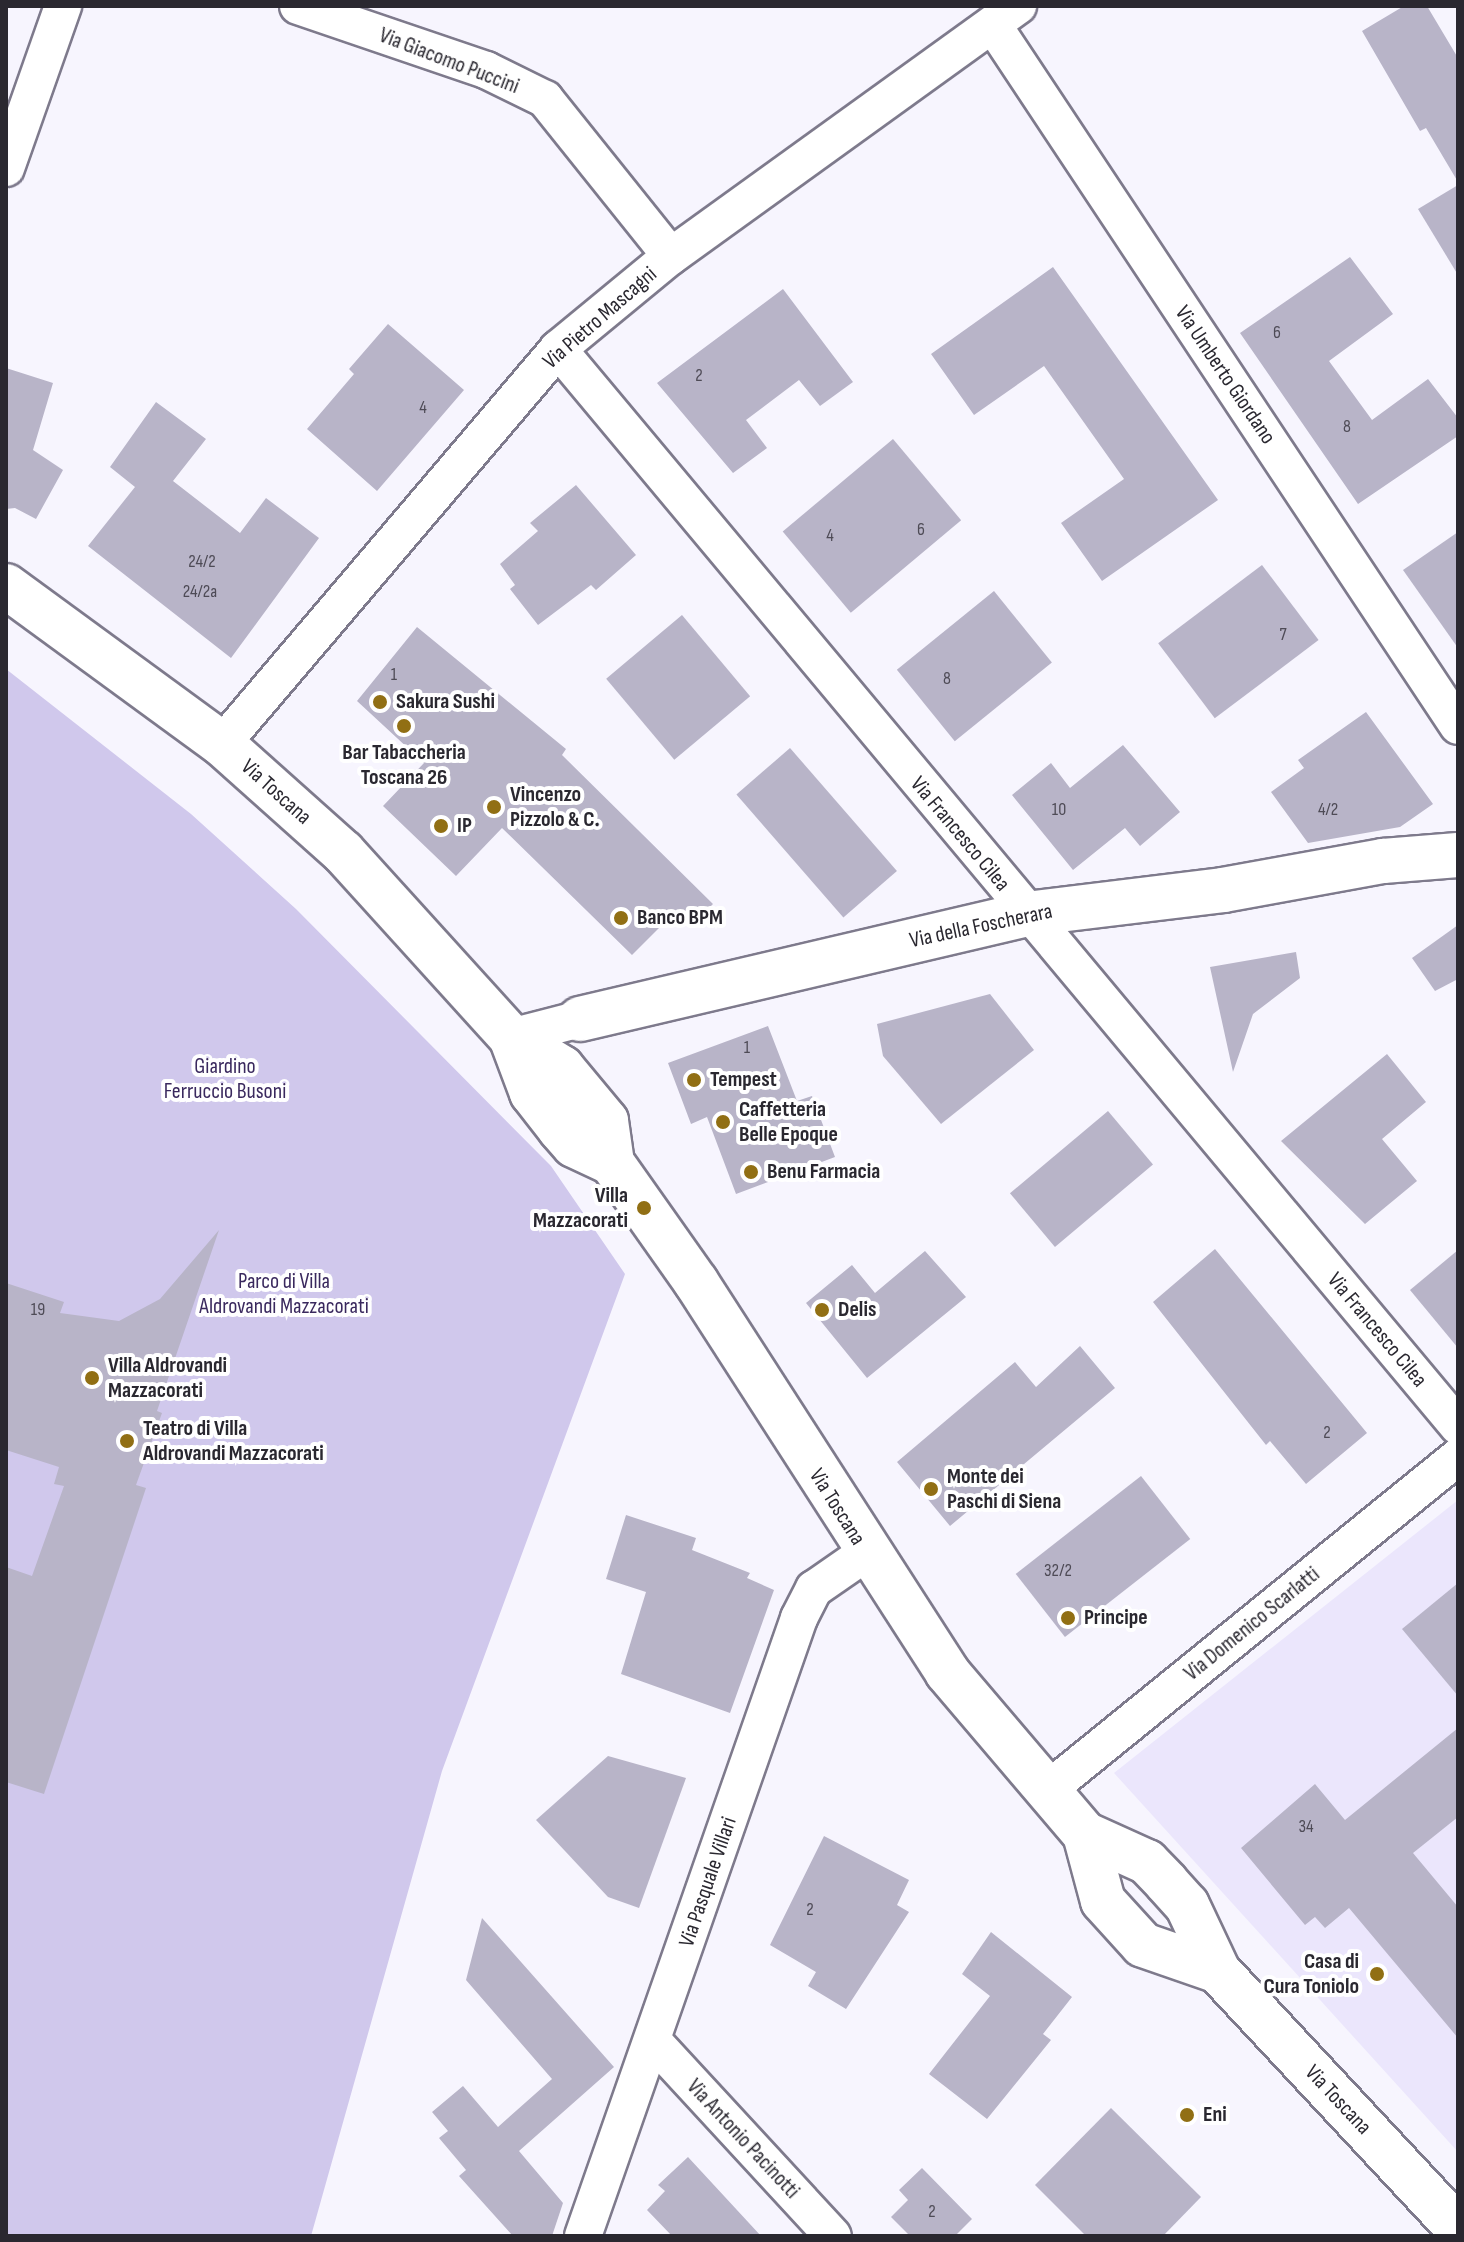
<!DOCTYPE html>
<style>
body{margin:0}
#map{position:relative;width:1464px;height:2242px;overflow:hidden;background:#f7f5fe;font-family:"Sofia Sans Condensed",sans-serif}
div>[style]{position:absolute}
.built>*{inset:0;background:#ebe6fc}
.green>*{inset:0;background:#d0c8ec}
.building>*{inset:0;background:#b8b4c8;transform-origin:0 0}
.roads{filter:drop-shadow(2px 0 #7e7a8c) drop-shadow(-2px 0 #7e7a8c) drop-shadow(0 2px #7e7a8c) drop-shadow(0 -2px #7e7a8c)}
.street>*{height:36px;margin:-18px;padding:0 18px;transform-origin:18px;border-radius:18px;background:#fff}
.secondary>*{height:44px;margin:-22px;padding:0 22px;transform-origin:22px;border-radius:22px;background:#fff}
.primary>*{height:44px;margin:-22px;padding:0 22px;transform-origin:22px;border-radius:22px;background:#fff}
.dots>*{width:22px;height:22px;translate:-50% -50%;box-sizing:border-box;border:4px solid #fff;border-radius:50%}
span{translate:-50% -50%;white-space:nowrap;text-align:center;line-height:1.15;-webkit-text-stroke:8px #fff;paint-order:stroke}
.number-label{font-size:18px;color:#4e4b56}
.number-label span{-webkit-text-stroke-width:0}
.street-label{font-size:22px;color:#2a2830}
.poi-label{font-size:22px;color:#2a2830;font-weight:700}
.left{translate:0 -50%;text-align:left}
.right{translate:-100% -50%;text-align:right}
.park-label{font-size:22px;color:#3a295e}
.frame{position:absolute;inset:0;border:8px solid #2a2830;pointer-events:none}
</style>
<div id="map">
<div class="built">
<div style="clip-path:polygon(1458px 1500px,1458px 2152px,1114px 1773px)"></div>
</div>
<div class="green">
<div style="clip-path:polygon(6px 669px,191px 814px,296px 909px,551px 1166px,625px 1274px,442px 1771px,311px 2236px,6px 2236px)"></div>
</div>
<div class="building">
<div style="clip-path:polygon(1404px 6px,1427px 6px,1458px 58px,1458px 182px,1426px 128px,1420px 131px,1362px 31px)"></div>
<div style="clip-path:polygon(1458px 185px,1458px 275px,1418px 209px)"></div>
<div style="clip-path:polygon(1350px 257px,1393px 314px,1329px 361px,1372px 420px,1428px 379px,1458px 418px,1458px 436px,1358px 504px,1240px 333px)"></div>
<div style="clip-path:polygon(1053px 267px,1218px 500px,1102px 581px,1061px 523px,1124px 479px,1044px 366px,974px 415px,931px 354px)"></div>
<div style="clip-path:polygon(783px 289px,853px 382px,820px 406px,799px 380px,746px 420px,767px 448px,733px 473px,657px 383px)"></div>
<div style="clip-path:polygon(388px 324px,464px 390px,377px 491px,307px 429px,354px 374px,349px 369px)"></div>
<div style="clip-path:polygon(6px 368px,53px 383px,33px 450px,63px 470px,36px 519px,15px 508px,6px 509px)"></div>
<div style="clip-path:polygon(156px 402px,206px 439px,173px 481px,240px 533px,266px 498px,319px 538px,231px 658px,88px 546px,135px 487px,110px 467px)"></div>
<div style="left:893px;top:439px;width:106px;height:144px;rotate:50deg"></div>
<div style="clip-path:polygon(576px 485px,636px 555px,596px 590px,591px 585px,538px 625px,510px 589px,515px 585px,500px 564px,538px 531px,530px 523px)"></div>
<div style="clip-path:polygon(1458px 532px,1458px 648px,1403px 570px)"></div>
<div style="left:1262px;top:565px;width:94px;height:130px;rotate:53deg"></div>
<div style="left:994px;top:591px;width:92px;height:125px;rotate:51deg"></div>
<div style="left:682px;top:615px;width:106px;height:99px;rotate:50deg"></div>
<div style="clip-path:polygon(417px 627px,566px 749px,562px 755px,713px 904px,690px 927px,675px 912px,632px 955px,502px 828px,456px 876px,383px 806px,424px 763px,357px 701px)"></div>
<div style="clip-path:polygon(1366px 712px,1433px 804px,1400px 827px,1308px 843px,1271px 792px,1304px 768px,1298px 760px)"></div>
<div style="clip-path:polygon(1123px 745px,1180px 812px,1140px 846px,1125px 828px,1073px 870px,1012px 795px,1051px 763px,1070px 788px)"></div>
<div style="left:790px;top:748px;width:163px;height:71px;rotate:49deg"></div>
<div style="clip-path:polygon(1458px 925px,1458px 979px,1435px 991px,1412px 958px)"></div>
<div style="clip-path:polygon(1296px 952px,1300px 978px,1253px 1014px,1233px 1072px,1210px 967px)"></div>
<div style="clip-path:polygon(990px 994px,1034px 1050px,941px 1124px,883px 1056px,877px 1024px)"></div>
<div style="clip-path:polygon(768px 1026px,797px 1101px,812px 1096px,835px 1157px,736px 1194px,707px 1117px,691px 1124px,668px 1063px)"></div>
<div style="clip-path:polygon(1387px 1054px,1426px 1102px,1382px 1139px,1417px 1181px,1365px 1224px,1281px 1141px)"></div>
<div style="left:1108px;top:1111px;width:70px;height:128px;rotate:50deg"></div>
<div style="clip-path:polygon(219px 1230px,157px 1411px,162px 1413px,136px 1485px,146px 1488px,44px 1794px,6px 1782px,6px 1567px,32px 1576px,64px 1486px,54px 1484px,59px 1467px,6px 1450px,6px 1283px,64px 1302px,60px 1313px,119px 1321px,160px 1299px)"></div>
<div style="clip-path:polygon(1215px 1249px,1367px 1433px,1306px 1484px,1270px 1441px,1266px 1445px,1153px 1302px)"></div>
<div style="clip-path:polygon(1458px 1250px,1458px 1348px,1410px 1290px)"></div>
<div style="clip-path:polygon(925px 1251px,966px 1297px,867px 1378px,806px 1303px,852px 1265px,875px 1293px)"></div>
<div style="clip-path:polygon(1080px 1346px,1115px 1388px,950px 1526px,897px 1462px,1015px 1362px,1036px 1387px)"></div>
<div style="left:1141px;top:1476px;width:80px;height:159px;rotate:52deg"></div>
<div style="clip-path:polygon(626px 1515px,696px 1538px,692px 1550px,750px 1573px,747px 1578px,774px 1590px,730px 1713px,621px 1674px,646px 1592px,606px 1579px)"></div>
<div style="clip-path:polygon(1458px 1583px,1458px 1696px,1402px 1629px)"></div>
<div style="clip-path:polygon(1458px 1728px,1458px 1817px,1413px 1853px,1458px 1907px,1458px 2038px,1349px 1908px,1325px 1928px,1315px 1917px,1305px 1925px,1241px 1848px,1315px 1784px,1345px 1820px)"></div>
<div style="clip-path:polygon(608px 1756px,686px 1778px,639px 1908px,608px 1897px,536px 1820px)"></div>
<div style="clip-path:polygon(824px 1836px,909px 1880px,897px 1905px,909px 1912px,846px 2009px,808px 1986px,816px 1972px,770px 1945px)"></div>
<div style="clip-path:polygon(482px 1918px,614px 2067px,519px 2151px,563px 2203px,552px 2236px,513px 2236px,459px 2176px,466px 2170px,439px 2138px,448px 2131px,432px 2112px,463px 2086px,498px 2127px,552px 2079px,466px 1980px)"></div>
<div style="clip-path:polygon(991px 1932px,1072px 1997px,1043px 2034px,1051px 2040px,987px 2119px,929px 2074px,990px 1996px,962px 1974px)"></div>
<div style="clip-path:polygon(1111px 2108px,1201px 2197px,1163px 2236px,1086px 2236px,1035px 2185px)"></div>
<div style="clip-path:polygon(688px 2157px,761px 2236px,672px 2236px,647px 2210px,665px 2191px,658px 2185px)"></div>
<div style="clip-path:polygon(922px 2168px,972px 2219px,955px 2236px,910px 2236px,891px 2217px,908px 2200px,899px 2190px)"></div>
</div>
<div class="roads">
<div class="street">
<div style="left:298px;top:6px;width:199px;rotate:18.8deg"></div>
<div style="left:486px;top:70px;width:66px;rotate:26.2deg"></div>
<div style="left:545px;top:99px;width:201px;rotate:51.3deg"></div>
<div style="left:993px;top:25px;width:841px;rotate:56.44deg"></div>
<div style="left:6px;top:168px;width:172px;rotate:-70.6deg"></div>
<div style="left:558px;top:349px;width:1404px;rotate:50.12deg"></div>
<div style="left:222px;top:744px;width:519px;rotate:-49.61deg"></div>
<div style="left:558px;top:349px;width:146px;rotate:-39.5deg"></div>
<div style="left:671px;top:256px;width:428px;rotate:-35.8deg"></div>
<div style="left:511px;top:1037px;width:71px;rotate:-14.6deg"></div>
<div style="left:1045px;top:1792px;width:532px;rotate:-39.05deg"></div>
<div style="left:653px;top:2041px;width:265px;rotate:47.3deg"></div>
<div style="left:583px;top:2236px;width:655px;rotate:-70.73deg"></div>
<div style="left:799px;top:1618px;width:33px;rotate:-63deg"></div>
<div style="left:814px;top:1589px;width:63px;rotate:-34.7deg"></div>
</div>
<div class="secondary">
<div style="left:580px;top:1019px;width:458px;rotate:-13.2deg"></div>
<div style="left:1026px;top:914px;width:198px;rotate:-6.9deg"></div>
<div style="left:1223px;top:890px;width:163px;rotate:-10.3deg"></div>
<div style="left:1383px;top:861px;width:75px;rotate:-4.6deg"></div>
</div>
<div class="primary">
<div style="left:6px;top:586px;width:268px;rotate:36.2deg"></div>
<div style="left:222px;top:744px;width:162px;rotate:41.8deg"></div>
<div style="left:343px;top:852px;width:250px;rotate:47.8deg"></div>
<div style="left:511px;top:1037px;width:60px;rotate:31.3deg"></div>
<div style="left:562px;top:1068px;width:69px;rotate:50.3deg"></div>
<div style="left:606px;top:1121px;width:42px;rotate:81.9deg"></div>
<div style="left:612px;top:1163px;width:146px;rotate:54.8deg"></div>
<div style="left:696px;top:1282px;width:464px;rotate:57.2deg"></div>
<div style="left:947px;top:1672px;width:213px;rotate:49.6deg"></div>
<div style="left:1085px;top:1834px;width:68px;rotate:24.3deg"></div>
<div style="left:1147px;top:1862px;width:28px;rotate:46deg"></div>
<div style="left:1166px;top:1882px;width:31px;rotate:48deg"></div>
<div style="left:1187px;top:1905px;width:73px;rotate:64.8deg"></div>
<div style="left:1218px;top:1971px;width:352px;rotate:47deg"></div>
<div style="left:511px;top:1037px;width:60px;rotate:69.4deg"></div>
<div style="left:532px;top:1093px;width:46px;rotate:52.1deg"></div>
<div style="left:560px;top:1129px;width:21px;rotate:49deg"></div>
<div style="left:574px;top:1145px;width:42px;rotate:25.3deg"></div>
<div style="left:1085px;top:1834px;width:69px;rotate:75deg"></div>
<div style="left:1103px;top:1901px;width:59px;rotate:47.7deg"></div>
<div style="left:1143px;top:1945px;width:79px;rotate:19.1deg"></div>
</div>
</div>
<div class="dots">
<div style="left:380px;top:702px;background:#916f14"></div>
<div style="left:404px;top:726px;background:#916f14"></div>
<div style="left:494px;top:807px;background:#916f14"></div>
<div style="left:441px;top:826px;background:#916f14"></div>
<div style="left:621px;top:918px;background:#916f14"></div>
<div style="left:694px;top:1080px;background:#916f14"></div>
<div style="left:723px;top:1122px;background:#916f14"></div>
<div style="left:751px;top:1172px;background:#916f14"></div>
<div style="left:644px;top:1208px;background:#916f14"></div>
<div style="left:822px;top:1310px;background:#916f14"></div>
<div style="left:92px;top:1378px;background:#916f14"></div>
<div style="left:127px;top:1441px;background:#916f14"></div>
<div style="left:931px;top:1489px;background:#916f14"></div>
<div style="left:1068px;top:1618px;background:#916f14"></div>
<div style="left:1377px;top:1974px;background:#916f14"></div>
<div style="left:1187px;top:2115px;background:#916f14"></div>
</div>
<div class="number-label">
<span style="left:1277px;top:333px">6</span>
<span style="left:699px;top:376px">2</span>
<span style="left:423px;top:408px">4</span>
<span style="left:1347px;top:427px">8</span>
<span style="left:921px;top:530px">6</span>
<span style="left:830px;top:536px">4</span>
<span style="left:202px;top:562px">24/2</span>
<span style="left:200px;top:592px">24/2a</span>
<span style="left:1283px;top:635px">7</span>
<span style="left:394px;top:675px">1</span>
<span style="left:947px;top:679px">8</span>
<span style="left:1059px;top:810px">10</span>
<span style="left:1328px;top:810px">4/2</span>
<span style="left:747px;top:1048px">1</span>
<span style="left:38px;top:1310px">19</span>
<span style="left:1327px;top:1433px">2</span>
<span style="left:1058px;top:1571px">32/2</span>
<span style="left:1306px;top:1827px">34</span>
<span style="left:810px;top:1910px">2</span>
<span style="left:932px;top:2212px">2</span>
</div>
<div class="street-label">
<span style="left:449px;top:61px;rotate:21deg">Via Giacomo Puccini</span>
<span style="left:600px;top:318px;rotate:-41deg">Via Pietro Mascagni</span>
<span style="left:1225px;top:375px;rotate:56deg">Via Umberto Giordano</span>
<span style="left:276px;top:792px;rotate:42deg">Via Toscana</span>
<span style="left:960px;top:834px;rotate:50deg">Via Francesco Cilea</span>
<span style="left:981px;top:926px;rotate:-12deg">Via della Foscherara</span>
<span style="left:1377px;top:1330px;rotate:50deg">Via Francesco Cilea</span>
<span style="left:837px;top:1507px;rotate:58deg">Via Toscana</span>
<span style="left:1252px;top:1624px;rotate:-39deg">Via Domenico Scarlatti</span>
<span style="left:708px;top:1882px;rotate:-71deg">Via Pasquale Villari</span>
<span style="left:1338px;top:2100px;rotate:47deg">Via Toscana</span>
<span style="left:743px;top:2139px;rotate:47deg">Via Antonio Pacinotti</span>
</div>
<div class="poi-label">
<span class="left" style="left:396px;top:702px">Sakura Sushi</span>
<span style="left:404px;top:765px">Bar Tabaccheria<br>Toscana 26</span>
<span class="left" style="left:510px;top:807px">Vincenzo<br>Pizzolo &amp; C.</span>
<span class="left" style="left:457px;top:826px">IP</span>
<span class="left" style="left:637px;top:918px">Banco BPM</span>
<span class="left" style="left:710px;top:1080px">Tempest</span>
<span class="left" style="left:739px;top:1122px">Caffetteria<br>Belle Epoque</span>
<span class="left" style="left:767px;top:1172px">Benu Farmacia</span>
<span class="right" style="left:628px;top:1208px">Villa<br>Mazzacorati</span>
<span class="left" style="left:838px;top:1310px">Delis</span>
<span class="left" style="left:108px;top:1378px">Villa Aldrovandi<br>Mazzacorati</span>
<span class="left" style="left:143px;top:1441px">Teatro di Villa<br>Aldrovandi Mazzacorati</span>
<span class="left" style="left:947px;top:1489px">Monte dei<br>Paschi di Siena</span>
<span class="left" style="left:1084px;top:1618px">Principe</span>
<span class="right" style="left:1359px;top:1974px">Casa di<br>Cura Toniolo</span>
<span class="left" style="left:1203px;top:2115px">Eni</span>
</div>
<div class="park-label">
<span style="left:225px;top:1079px">Giardino<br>Ferruccio Busoni</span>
<span style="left:284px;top:1294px">Parco di Villa<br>Aldrovandi Mazzacorati</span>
</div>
<div class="frame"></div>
</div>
